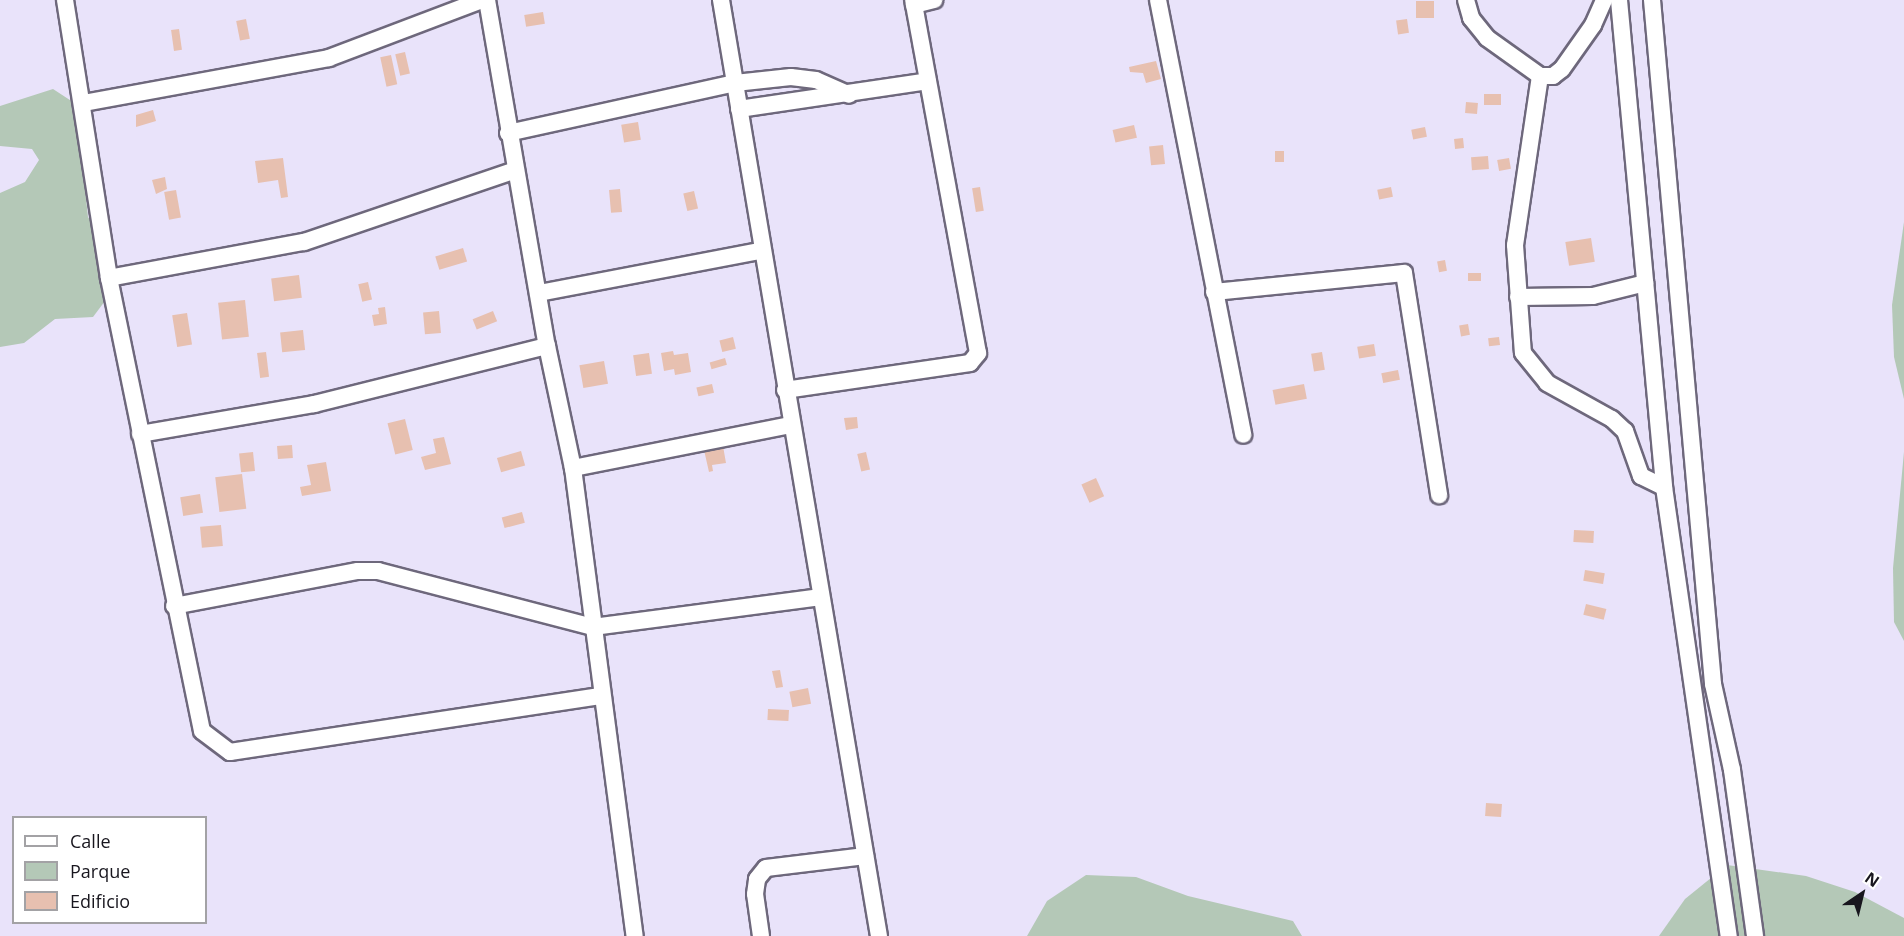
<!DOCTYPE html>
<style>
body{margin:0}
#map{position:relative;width:1904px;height:936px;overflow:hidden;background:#e9e3fa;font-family:"Open Sans",sans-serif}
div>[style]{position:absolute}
.green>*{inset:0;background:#b4c8b7}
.building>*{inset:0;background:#e7c0b0;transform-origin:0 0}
.roads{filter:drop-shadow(2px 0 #6e687c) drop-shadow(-2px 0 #6e687c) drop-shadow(0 2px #6e687c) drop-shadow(0 -2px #6e687c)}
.minor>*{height:16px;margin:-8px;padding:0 8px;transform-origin:8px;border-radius:8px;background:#fff}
span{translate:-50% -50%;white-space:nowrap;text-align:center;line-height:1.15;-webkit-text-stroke:4.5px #fff;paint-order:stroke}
.legend{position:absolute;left:12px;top:816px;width:195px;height:108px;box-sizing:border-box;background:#fff;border:2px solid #a3a2a5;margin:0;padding:8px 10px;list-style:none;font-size:18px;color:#18161e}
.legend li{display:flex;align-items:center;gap:12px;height:30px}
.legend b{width:30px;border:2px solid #a3a2a5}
.north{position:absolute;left:1832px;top:864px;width:60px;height:60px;-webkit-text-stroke:4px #fff;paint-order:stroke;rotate:35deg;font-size:16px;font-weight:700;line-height:24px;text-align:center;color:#18161e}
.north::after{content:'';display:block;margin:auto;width:21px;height:27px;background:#18161e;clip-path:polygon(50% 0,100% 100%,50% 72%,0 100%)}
</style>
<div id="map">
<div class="green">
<div style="clip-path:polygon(53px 89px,76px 104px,88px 217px,113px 256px,117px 285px,93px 317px,55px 319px,24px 343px,0 347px,0 193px,25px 182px,39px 160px,32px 149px,0 146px,0 106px)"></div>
<div style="clip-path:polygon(1904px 222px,1904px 399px,1894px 357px,1892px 305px)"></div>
<div style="clip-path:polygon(1904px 452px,1904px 641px,1894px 622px,1893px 568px)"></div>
<div style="clip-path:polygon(1727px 865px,1806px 876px,1855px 892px,1904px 918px,1904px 936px,1659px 936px,1685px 899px)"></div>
<div style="clip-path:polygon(1086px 875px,1136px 877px,1188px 896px,1293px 921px,1302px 936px,1027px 936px,1047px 901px)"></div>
</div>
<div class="building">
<div style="left:1416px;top:1px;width:18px;height:17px"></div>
<div style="left:543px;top:12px;width:12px;height:19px;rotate:81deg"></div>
<div style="left:246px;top:19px;width:20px;height:10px;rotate:79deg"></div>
<div style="left:1407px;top:19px;width:14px;height:11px;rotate:82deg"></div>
<div style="left:179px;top:29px;width:21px;height:8px;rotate:82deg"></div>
<div style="left:405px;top:52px;width:22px;height:10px;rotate:77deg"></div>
<div style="left:391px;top:55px;width:30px;height:11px;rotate:78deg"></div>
<div style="clip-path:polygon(1156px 61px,1161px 79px,1146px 83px,1143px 73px,1130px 72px,1129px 67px)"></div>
<div style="left:1501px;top:94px;width:11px;height:17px;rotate:90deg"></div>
<div style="left:1466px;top:102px;width:12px;height:11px;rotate:5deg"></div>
<div style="clip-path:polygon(153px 110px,156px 121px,136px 127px,136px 115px)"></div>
<div style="left:638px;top:122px;width:18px;height:17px;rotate:81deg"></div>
<div style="left:1134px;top:125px;width:13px;height:22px;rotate:77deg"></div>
<div style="left:1425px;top:127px;width:10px;height:14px;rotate:79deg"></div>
<div style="left:1463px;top:138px;width:10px;height:9px;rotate:84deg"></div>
<div style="left:1163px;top:145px;width:19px;height:14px;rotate:84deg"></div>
<div style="left:1275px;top:151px;width:9px;height:11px"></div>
<div style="left:1488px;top:156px;width:13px;height:17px;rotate:86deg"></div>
<div style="clip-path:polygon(283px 158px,288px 197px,281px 198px,278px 180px,258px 183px,255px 161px)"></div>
<div style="left:1509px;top:158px;width:11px;height:12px;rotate:80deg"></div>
<div style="clip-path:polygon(165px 177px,167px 189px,156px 194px,152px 180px)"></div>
<div style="left:980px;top:187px;width:24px;height:8px;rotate:81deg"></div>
<div style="left:1391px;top:187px;width:10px;height:14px;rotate:79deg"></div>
<div style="left:620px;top:189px;width:23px;height:11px;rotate:85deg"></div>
<div style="left:176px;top:190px;width:28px;height:12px;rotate:80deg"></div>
<div style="left:694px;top:191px;width:18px;height:11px;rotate:77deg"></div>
<div style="left:1591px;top:238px;width:24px;height:26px;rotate:81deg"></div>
<div style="left:463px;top:248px;width:14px;height:29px;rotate:73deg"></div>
<div style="left:1445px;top:260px;width:11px;height:8px;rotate:80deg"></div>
<div style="left:1481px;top:273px;width:8px;height:13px;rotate:90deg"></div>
<div style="left:299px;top:275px;width:23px;height:28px;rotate:83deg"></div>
<div style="left:368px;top:282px;width:18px;height:10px;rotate:77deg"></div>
<div style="left:245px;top:300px;width:37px;height:27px;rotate:84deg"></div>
<div style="clip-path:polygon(385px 307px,387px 324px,374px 326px,372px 315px,379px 314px,378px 308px)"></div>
<div style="left:439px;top:311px;width:22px;height:16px;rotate:85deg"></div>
<div style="left:493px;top:311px;width:11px;height:22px;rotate:68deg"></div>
<div style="left:187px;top:313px;width:32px;height:15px;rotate:81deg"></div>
<div style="left:1468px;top:324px;width:11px;height:9px;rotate:80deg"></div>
<div style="left:303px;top:330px;width:20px;height:23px;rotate:84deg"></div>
<div style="left:733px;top:337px;width:12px;height:14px;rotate:76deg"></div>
<div style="left:1499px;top:337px;width:8px;height:11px;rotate:83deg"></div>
<div style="left:1374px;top:344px;width:12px;height:17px;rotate:81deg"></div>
<div style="clip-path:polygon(673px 351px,674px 355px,688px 353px,691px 372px,675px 375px,674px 369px,664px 371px,661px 353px)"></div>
<div style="left:266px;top:352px;width:25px;height:9px;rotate:83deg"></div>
<div style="left:1322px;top:352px;width:18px;height:11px;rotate:81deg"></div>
<div style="left:649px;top:353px;width:21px;height:16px;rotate:82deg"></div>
<div style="left:725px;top:358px;width:7px;height:16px;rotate:74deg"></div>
<div style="left:604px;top:361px;width:23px;height:25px;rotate:80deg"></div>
<div style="left:1398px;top:370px;width:10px;height:17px;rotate:79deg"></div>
<div style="left:712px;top:384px;width:9px;height:16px;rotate:77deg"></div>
<div style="left:1304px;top:384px;width:15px;height:32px;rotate:79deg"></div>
<div style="clip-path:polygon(857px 417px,858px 428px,846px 430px,844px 418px)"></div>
<div style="left:405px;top:419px;width:32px;height:18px;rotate:76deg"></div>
<div style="clip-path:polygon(444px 437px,451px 464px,425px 470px,421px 457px,436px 453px,433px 439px)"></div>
<div style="left:292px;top:445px;width:13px;height:15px;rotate:86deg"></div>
<div style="clip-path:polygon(723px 446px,726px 463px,712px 465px,713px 471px,709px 472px,704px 450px)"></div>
<div style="left:521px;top:451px;width:15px;height:25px;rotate:74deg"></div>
<div style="left:253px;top:452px;width:19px;height:14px;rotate:84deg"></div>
<div style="left:866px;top:452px;width:18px;height:9px;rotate:77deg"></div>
<div style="clip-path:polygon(326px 462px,331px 491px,302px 496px,300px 487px,311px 485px,307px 465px)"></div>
<div style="left:242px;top:474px;width:35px;height:27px;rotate:83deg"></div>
<div style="left:1096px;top:478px;width:20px;height:16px;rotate:66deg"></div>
<div style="left:200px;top:494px;width:19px;height:20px;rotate:81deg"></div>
<div style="left:522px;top:512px;width:11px;height:21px;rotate:75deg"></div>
<div style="left:221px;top:525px;width:21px;height:21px;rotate:85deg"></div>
<div style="left:1574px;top:530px;width:20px;height:12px;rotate:3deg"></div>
<div style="left:1585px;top:570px;width:20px;height:11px;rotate:9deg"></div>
<div style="left:1586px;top:604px;width:21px;height:11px;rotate:14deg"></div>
<div style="clip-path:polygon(780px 670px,783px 687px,776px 688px,772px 671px)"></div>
<div style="left:808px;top:688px;width:16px;height:19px;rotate:79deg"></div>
<div style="left:768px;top:709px;width:21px;height:11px;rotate:3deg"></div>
<div style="left:1486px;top:803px;width:16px;height:13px;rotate:4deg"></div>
</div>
<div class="roads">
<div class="minor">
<div style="left:65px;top:0;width:281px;rotate:81deg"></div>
<div style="left:109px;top:278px;width:462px;rotate:78.4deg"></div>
<div style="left:202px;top:731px;width:35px;rotate:37deg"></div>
<div style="left:230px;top:752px;width:376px;rotate:-8.6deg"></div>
<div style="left:487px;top:0;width:351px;rotate:80.2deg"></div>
<div style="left:547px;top:346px;width:125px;rotate:78deg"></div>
<div style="left:573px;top:468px;width:472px;rotate:82.5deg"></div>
<div style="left:721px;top:0;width:949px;rotate:80.42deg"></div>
<div style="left:1158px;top:0;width:443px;rotate:78.9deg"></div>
<div style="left:1466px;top:0;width:19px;rotate:74deg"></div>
<div style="left:1471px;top:18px;width:26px;rotate:51deg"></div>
<div style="left:1487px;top:38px;width:65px;rotate:35.6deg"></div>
<div style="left:1540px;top:76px;width:13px"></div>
<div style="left:1553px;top:76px;width:11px;rotate:-38deg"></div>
<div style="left:1562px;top:69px;width:54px;rotate:-54.8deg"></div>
<div style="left:1593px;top:25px;width:27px;rotate:-66deg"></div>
<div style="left:1619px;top:0;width:489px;rotate:84.7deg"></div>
<div style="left:1664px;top:487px;width:454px;rotate:81.8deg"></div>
<div style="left:1652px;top:0;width:687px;rotate:84.9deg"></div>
<div style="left:1713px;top:684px;width:88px;rotate:77.5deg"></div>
<div style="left:1732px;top:770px;width:168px;rotate:82.1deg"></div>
<div style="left:914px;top:5px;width:21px;rotate:-14deg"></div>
<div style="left:1540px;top:76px;width:171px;rotate:98.4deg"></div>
<div style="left:1515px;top:245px;width:108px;rotate:85.8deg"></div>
<div style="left:1523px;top:353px;width:38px;rotate:51deg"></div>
<div style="left:1547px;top:383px;width:74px;rotate:29deg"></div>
<div style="left:1612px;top:419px;width:18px;rotate:43deg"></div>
<div style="left:1625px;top:431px;width:48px;rotate:70.4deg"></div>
<div style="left:1641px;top:476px;width:25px;rotate:26deg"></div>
<div style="left:84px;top:103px;width:249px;rotate:-10.4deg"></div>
<div style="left:329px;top:58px;width:164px;rotate:-20.8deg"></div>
<div style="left:739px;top:109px;width:191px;rotate:-8.4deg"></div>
<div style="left:508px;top:133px;width:232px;rotate:-12.4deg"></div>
<div style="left:735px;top:83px;width:56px;rotate:-6.1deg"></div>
<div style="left:791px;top:77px;width:25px;rotate:7deg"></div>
<div style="left:816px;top:80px;width:36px;rotate:24deg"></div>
<div style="left:109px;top:278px;width:198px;rotate:-10.5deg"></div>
<div style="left:304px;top:242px;width:223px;rotate:-18.8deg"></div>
<div style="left:1214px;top:292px;width:191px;rotate:-5.7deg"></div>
<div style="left:1404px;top:273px;width:225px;rotate:81deg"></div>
<div style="left:539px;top:293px;width:225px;rotate:-10.8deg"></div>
<div style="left:1518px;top:297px;width:75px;rotate:-0.8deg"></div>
<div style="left:1593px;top:296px;width:54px;rotate:-14deg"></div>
<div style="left:785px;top:390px;width:187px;rotate:-8.3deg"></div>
<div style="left:970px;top:363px;width:13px;rotate:-51deg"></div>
<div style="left:978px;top:353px;width:359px;rotate:-100.4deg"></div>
<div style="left:140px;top:434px;width:177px;rotate:-9.8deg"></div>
<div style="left:314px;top:404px;width:240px;rotate:-14deg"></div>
<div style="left:573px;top:468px;width:222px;rotate:-11.2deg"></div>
<div style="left:174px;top:606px;width:187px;rotate:-10.8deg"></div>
<div style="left:358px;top:571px;width:20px"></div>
<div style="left:378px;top:571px;width:222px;rotate:14.6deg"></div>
<div style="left:593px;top:627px;width:230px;rotate:-7.5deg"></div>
<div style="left:761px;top:936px;width:42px;rotate:-98.1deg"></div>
<div style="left:755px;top:894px;width:15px;rotate:-82deg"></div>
<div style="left:757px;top:879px;width:14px;rotate:-51deg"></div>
<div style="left:766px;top:868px;width:100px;rotate:-6.9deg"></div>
</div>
</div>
<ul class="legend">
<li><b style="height:8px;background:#fff"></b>Calle</li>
<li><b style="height:16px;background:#b4c8b7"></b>Parque</li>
<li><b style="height:16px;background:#e7c0b0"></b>Edificio</li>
</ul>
<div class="north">N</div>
</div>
